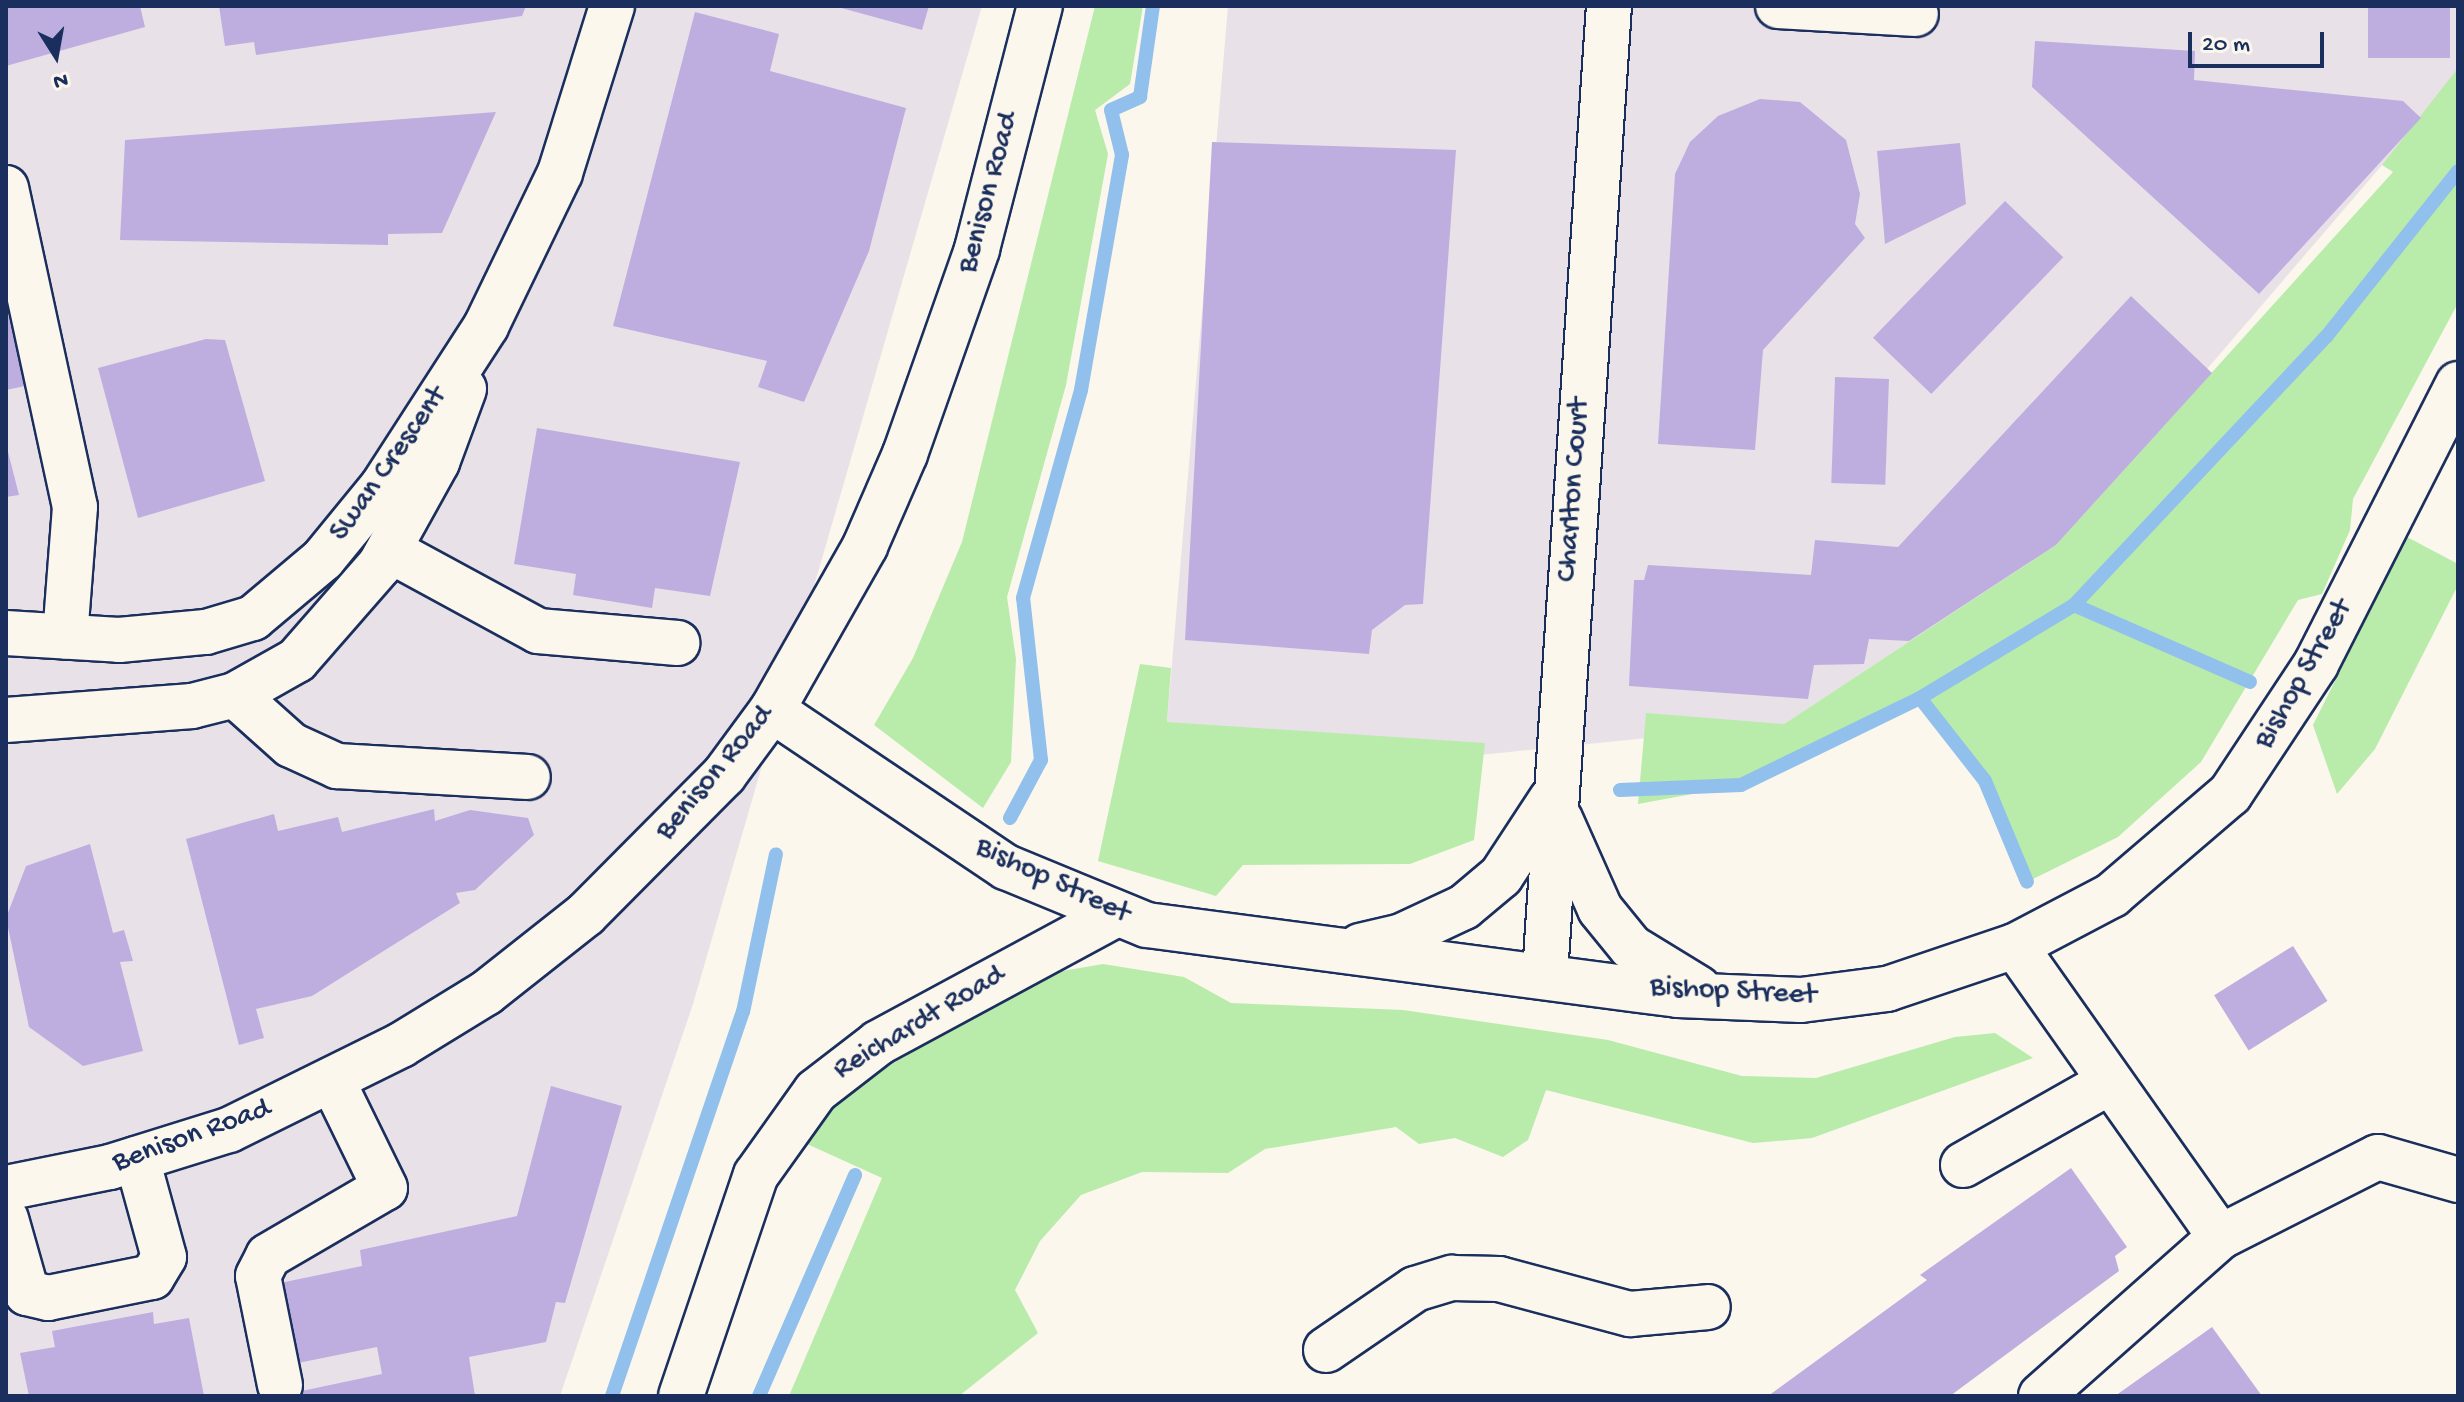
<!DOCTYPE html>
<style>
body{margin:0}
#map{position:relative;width:2464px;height:1402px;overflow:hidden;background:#fbf7ec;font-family:"Gochi Hand",sans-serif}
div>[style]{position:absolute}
.built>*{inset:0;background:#e9e1e8}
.green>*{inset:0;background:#b9ebab}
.stream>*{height:14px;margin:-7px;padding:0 7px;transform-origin:7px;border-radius:7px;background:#91c0ec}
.building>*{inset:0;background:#beaedf;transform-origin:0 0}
.roads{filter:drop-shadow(2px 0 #1b2f5e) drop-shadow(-2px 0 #1b2f5e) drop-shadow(0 2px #1b2f5e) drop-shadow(0 -2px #1b2f5e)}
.minor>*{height:44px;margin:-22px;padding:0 22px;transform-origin:22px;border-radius:22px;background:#fbf7ec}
span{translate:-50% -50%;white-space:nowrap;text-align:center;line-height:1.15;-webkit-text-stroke:6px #fbf7ec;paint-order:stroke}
.street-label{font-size:30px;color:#1b2f5e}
.frame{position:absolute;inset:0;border:8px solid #1b2f5e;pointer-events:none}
.north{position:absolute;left:16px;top:16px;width:80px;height:80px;-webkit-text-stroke:6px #fbf7ec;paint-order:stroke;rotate:169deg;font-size:22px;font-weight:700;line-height:32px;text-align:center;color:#1b2f5e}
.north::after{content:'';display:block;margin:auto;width:28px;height:36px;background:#1b2f5e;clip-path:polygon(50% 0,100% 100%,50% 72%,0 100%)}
.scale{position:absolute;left:2188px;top:32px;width:136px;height:36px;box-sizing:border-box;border:4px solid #1b2f5e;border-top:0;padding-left:10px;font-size:24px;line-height:28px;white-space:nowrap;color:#1b2f5e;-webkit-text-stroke:6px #fbf7ec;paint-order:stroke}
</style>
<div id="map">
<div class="built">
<div style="clip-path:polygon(6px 6px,982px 6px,693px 1004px,560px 1396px,6px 1396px)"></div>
<div style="clip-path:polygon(1228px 6px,2458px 6px,2458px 68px,2449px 87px,2056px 545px,1784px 724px,1480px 755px,1167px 722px)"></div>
</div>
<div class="green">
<div style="clip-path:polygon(1095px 6px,1143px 6px,1130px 84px,1095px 110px,1108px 154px,1066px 385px,1007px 597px,1016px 659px,1011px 762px,983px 808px,874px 725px,913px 658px,962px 542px)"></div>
<div style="clip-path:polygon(2458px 68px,2458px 303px,2353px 499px,2350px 530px,2322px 594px,2298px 600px,2201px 762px,2118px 837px,2027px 882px,1985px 781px,1920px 699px,1741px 785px,1638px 804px,1646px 713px,1784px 724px,2056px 545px,2393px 172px,2382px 165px)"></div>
<div style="clip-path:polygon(2407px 537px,2458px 564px,2458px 585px,2375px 749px,2337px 794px,2313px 725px)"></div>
<div style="clip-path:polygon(1140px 664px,1171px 668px,1167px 722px,1485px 743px,1474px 840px,1410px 864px,1243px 865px,1216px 896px,1098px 861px)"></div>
<div style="clip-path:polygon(1103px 964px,1184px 977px,1231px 1003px,1403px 1010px,1608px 1040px,1742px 1076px,1816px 1078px,1955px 1037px,1995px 1033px,2033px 1058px,1812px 1138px,1753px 1143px,1546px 1090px,1528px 1140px,1503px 1157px,1455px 1138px,1419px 1144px,1396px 1127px,1265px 1149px,1228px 1173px,1142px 1172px,1081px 1195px,1040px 1241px,1015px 1290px,1038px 1333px,959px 1396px,789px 1396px,882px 1178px,796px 1139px,856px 1085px,1045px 974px)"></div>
</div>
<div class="stream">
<div style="left:2074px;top:605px;width:192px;rotate:23.6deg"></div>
<div style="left:1920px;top:698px;width:105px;rotate:51.9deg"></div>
<div style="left:1985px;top:781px;width:109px;rotate:67.4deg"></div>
<div style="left:1620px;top:790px;width:121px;rotate:-2.4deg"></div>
<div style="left:1741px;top:785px;width:199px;rotate:-25.9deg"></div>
<div style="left:1920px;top:698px;width:180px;rotate:-31.1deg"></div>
<div style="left:2074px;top:605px;width:368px;rotate:-46.8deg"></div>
<div style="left:2326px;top:337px;width:212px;rotate:-51.5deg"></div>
<div style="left:1010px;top:818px;width:66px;rotate:-61.9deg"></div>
<div style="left:1041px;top:760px;width:163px;rotate:-96.3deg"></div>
<div style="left:1023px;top:598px;width:216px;rotate:-74.4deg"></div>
<div style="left:1081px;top:390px;width:239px;rotate:-80.1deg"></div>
<div style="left:1122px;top:155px;width:46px;rotate:-103.7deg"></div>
<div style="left:1111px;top:110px;width:32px;rotate:-24deg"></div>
<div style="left:1140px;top:97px;width:92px;rotate:-81.9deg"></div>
<div style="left:612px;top:1396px;width:406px;rotate:-71.2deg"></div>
<div style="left:743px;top:1012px;width:161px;rotate:-78.2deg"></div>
<div style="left:759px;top:1396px;width:241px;rotate:-66.5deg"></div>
</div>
<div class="building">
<div style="clip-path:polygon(6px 6px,140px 6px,145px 27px,6px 66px)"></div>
<div style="clip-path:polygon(219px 6px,526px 6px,522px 16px,256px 55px,254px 42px,225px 46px)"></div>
<div style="clip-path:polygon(834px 6px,929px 6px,922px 30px)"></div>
<div style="left:2368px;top:6px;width:82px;height:52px"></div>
<div style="clip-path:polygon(695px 12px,779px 34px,770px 71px,906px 108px,869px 251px,804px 402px,758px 387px,767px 361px,613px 326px)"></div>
<div style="clip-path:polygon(2035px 41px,2195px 51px,2194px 80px,2403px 101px,2421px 118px,2259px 294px,2032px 87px)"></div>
<div style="clip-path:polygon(1760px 99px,1800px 102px,1846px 140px,1860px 194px,1855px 224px,1865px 238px,1763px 350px,1755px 450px,1658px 444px,1675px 174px,1690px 142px,1718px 116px)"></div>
<div style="clip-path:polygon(496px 112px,442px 233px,388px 234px,388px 245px,120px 240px,125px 140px)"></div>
<div style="clip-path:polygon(1212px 142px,1456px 150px,1423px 604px,1405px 605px,1372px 630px,1369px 654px,1185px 640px)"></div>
<div style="clip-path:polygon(1960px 143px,1966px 204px,1885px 244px,1877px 151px)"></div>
<div style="left:2005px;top:201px;width:81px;height:190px;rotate:44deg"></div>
<div style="clip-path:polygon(2131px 296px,2212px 373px,2056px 545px,1909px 641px,1869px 639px,1864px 664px,1814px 665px,1808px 699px,1629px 686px,1634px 580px,1644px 580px,1648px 565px,1811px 575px,1815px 540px,1898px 547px)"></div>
<div style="clip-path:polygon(6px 306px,25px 386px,6px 390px)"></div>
<div style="clip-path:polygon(206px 339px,225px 340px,265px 481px,138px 518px,98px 368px)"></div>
<div style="left:1835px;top:377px;width:54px;height:106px;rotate:2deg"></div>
<div style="clip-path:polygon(537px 428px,740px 462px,710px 596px,655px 588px,652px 608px,573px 595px,576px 574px,514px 564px)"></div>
<div style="clip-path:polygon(6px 444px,19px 495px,6px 497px)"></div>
<div style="clip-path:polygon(434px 809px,435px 821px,470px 810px,528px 818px,534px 835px,475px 890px,456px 893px,460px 903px,312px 996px,256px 1009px,264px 1038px,239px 1045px,186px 839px,274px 814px,278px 831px,338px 817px,342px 832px)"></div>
<div style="clip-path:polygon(90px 844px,113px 933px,124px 930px,133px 961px,120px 962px,143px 1051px,83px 1066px,29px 1027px,6px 918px,26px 866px)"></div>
<div style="left:2293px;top:946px;width:65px;height:93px;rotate:58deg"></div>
<div style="clip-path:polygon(551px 1086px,622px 1106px,565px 1303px,556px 1302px,546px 1342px,469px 1357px,475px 1396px,278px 1396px,382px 1374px,377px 1347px,298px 1363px,280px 1283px,362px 1266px,360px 1250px,517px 1216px)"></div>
<div style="clip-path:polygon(2071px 1168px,2127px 1247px,2115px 1256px,2119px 1271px,1950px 1396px,1768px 1396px,1927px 1280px,1920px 1275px)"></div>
<div style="clip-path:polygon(153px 1312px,154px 1324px,189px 1318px,204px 1396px,29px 1396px,20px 1353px,55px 1347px,52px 1331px)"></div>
<div style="clip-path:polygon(2212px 1327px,2262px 1396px,2115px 1396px)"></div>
</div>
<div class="roads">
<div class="minor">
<div style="left:1778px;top:6px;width:138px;rotate:3.3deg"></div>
<div style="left:6px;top:188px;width:326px;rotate:77.8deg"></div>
<div style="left:75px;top:507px;width:130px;rotate:94.4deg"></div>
<div style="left:389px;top:550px;width:170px;rotate:28.5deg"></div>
<div style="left:538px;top:631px;width:140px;rotate:4.9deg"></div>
<div style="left:6px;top:633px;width:113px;rotate:3.5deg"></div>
<div style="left:119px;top:640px;width:87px;rotate:-5.3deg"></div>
<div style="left:206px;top:632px;width:49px;rotate:-16.6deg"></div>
<div style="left:253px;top:618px;width:92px;rotate:-40.1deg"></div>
<div style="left:323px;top:559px;width:93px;rotate:-50.7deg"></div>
<div style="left:382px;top:487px;width:192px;rotate:-57.1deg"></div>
<div style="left:486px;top:326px;width:170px;rotate:-64.2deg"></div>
<div style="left:560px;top:173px;width:175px;rotate:-72.7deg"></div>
<div style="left:235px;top:695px;width:75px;rotate:41.8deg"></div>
<div style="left:291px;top:745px;width:51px;rotate:24.5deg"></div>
<div style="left:337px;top:766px;width:191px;rotate:3.3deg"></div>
<div style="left:772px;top:710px;width:282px;rotate:33.9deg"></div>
<div style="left:1006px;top:867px;width:152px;rotate:22.4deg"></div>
<div style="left:1147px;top:925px;width:536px;rotate:7.51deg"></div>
<div style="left:1678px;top:995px;width:123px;rotate:2.3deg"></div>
<div style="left:1801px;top:1000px;width:87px;rotate:-7.3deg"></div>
<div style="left:1887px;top:989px;width:135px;rotate:-18.6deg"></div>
<div style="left:2015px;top:946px;width:110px;rotate:-27.7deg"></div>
<div style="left:2112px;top:895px;width:155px;rotate:-40.6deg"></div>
<div style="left:2230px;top:794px;width:156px;rotate:-56.5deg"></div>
<div style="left:2316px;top:664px;width:314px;rotate:-63.1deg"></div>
<div style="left:6px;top:720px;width:187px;rotate:-4.3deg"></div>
<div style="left:192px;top:706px;width:44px;rotate:-14.3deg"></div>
<div style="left:235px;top:695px;width:71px;rotate:-29.4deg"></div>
<div style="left:297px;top:660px;width:126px;rotate:-48.9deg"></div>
<div style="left:380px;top:565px;width:118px;rotate:-61deg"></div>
<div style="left:437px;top:462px;width:78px;rotate:-69.7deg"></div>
<div style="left:1560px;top:819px;width:98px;rotate:66deg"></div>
<div style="left:1600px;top:909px;width:49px;rotate:50.8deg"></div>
<div style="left:1631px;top:947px;width:79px;rotate:31.5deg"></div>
<div style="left:1360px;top:946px;width:43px;rotate:-13.4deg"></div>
<div style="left:1402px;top:936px;width:68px;rotate:-25.1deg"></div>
<div style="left:1464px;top:907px;width:48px;rotate:-40deg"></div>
<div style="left:1501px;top:876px;width:91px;rotate:-56.7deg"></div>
<div style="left:2015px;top:946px;width:356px;rotate:54.8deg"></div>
<div style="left:1545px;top:974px;width:970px;rotate:-86.22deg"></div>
<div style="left:1963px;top:1165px;width:167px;rotate:-29.5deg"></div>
<div style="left:6px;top:1188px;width:106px;rotate:-11.4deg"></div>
<div style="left:110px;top:1167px;width:125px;rotate:-17.3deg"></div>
<div style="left:229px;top:1130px;width:192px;rotate:-26.3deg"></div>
<div style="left:401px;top:1045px;width:100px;rotate:-31.5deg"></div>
<div style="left:486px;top:993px;width:127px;rotate:-38.3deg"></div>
<div style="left:586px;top:914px;width:196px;rotate:-45.2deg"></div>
<div style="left:724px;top:775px;width:81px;rotate:-53.6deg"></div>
<div style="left:772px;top:710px;width:189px;rotate:-60.4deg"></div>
<div style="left:865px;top:546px;width:100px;rotate:-66.5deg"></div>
<div style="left:905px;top:454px;width:217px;rotate:-70.6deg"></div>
<div style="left:977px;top:249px;width:251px;rotate:-75.5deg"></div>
<div style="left:6px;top:1219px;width:77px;rotate:74.2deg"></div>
<div style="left:27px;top:1293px;width:22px;rotate:13deg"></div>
<div style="left:48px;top:1298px;width:106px;rotate:-11.4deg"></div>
<div style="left:152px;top:1277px;width:23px;rotate:-59deg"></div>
<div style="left:164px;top:1257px;width:102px;rotate:-105.4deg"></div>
<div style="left:1326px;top:1350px;width:108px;rotate:-34.4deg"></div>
<div style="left:1415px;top:1289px;width:39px;rotate:-17deg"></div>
<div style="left:1452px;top:1278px;width:47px;rotate:1.2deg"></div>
<div style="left:1499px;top:1279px;width:136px;rotate:15deg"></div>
<div style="left:1630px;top:1314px;width:78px;rotate:-5.1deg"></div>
<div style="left:280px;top:1385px;width:111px;rotate:-101.4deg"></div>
<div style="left:258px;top:1276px;width:22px;rotate:-63deg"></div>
<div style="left:268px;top:1256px;width:135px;rotate:-30.2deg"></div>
<div style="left:385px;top:1188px;width:120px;rotate:-116.1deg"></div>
<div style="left:681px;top:1396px;width:233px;rotate:-71.3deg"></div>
<div style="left:756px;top:1175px;width:103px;rotate:-54.5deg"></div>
<div style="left:816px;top:1091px;width:78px;rotate:-37.7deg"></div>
<div style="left:878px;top:1043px;width:267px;rotate:-28.4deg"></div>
<div style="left:2041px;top:1396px;width:239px;rotate:-41.6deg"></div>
<div style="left:2220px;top:1237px;width:177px;rotate:-26.9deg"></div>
<div style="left:2378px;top:1157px;width:83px;rotate:16deg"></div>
</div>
</div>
<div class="street-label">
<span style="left:990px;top:193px;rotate:-75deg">Benison Road</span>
<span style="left:390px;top:465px;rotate:-55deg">Swan Crescent</span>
<span style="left:1575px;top:490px;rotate:-86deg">Charlton Court</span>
<span style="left:2305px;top:675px;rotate:-60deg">Bishop Street</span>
<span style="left:716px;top:774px;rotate:-50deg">Benison Road</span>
<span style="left:1052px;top:882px;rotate:25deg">Bishop Street</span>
<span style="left:1733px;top:993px;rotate:3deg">Bishop Street</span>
<span style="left:920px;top:1024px;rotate:-31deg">Reichardt Road</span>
<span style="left:192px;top:1137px;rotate:-20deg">Benison Road</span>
</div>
<div class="frame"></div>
<div class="north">N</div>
<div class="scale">20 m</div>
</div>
